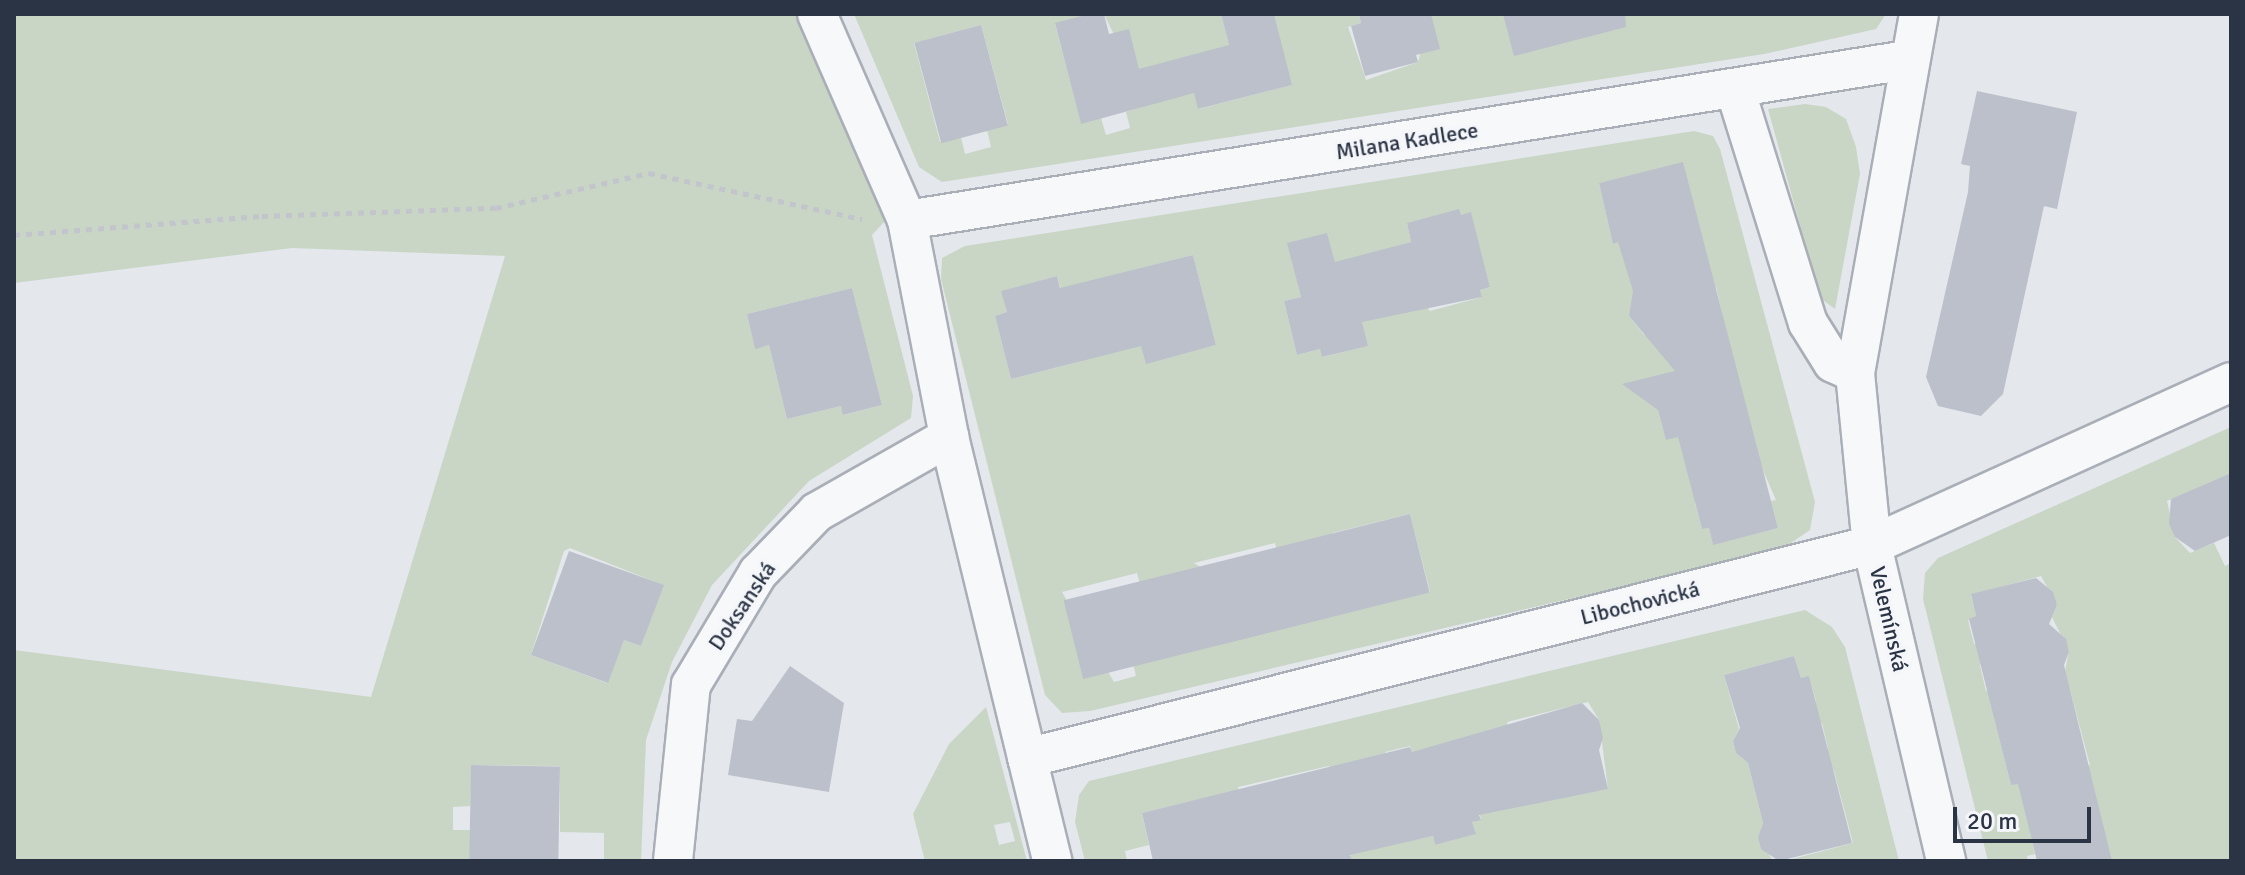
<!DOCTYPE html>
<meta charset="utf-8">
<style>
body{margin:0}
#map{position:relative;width:2245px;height:875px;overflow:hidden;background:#e4e7ec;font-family:Signika,sans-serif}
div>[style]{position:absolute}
.green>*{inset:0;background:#c9d6c5}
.building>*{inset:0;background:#bbc0ca;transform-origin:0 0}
.path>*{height:5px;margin-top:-2.5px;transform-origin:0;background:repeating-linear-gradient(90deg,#c2c5cb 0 6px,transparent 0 12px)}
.roads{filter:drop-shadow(2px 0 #a9aeb7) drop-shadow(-2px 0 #a9aeb7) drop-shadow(0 2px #a9aeb7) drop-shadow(0 -2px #a9aeb7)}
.minor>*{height:38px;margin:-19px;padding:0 19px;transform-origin:19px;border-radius:19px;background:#f7f8fa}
span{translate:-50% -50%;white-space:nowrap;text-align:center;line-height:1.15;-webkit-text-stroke:7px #f4f6f9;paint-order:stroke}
.street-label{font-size:22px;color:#2b3445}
.frame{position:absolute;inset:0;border:16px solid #2b3445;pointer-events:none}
.scale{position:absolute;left:1953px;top:807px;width:138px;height:36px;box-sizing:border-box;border:4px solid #2b3445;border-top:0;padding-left:10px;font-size:24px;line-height:28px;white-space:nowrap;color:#2b3445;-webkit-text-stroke:6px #f4f6f9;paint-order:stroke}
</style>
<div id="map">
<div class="green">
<div style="clip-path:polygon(evenodd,14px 14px,802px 14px,897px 208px,872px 235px,913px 396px,911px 418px,809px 481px,712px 585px,672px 662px,646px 740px,641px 861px,604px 861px,604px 833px,560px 832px,560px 766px,472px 765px,470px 806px,453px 807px,453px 830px,470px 830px,470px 861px,14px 861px,14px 650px,371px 697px,505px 256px,292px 248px,14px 283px,14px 14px,852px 288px,882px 405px,844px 415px,841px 406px,787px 419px,769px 345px,755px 348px,747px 314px,852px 288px,14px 14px,570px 548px,663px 585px,641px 646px,624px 640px,607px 683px,531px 655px,564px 551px,570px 548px)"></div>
<div style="clip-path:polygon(evenodd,854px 14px,1089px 14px,1055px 24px,1081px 123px,1101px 118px,1106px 135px,1130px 128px,1126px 112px,1148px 105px,1104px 14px,1221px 14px,1229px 45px,1199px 109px,1291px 85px,1274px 14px,1359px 14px,1361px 23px,1348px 27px,1366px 80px,1418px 62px,1431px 14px,1886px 14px,1876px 29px,1764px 54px,942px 182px,919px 167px,854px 14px,981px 25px,1008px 124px,987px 130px,991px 147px,965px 154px,961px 137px,940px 142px,914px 43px,981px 25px)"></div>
<div style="clip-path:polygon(1805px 104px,1826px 107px,1846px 119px,1856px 147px,1860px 174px,1835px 309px,1820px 298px,1768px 109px)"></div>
<div style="clip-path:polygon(evenodd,1694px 131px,1713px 136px,1720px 149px,1815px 502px,1810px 530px,1782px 549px,1090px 711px,1062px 713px,1045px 695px,941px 279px,942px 258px,965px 246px,1694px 131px,1683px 163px,1707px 289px,1716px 287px,1723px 317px,1644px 335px,1629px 316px,1634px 294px,1621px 241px,1613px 243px,1599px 183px,1683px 163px,1694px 131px,1458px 210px,1461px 215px,1471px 213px,1490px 287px,1480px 290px,1482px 297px,1430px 311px,1387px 249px,1411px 242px,1407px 223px,1458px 210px,1694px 131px,1327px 234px,1341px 287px,1367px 346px,1323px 357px,1320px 349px,1297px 355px,1284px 301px,1301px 297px,1288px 243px,1327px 234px,1694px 131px,1193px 255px,1216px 345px,1146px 363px,1123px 273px,1193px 255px,1694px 131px,1057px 276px,1082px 361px,1011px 379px,995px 316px,1007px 312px,1002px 291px,1057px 276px,1694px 131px,1658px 410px,1762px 468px,1776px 500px,1771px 501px,1778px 528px,1713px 544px,1709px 528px,1702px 529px,1695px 503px,1698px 432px,1666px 439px,1658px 410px,1694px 131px,1410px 514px,1430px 592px,1351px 611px,1332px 533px,1410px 514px,1694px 131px,1275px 543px,1295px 625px,1194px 563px,1275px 543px,1694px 131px,1137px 573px,1159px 656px,1133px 664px,1136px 676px,1114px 682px,1062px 592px,1137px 573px)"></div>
<div style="clip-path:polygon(evenodd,2231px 427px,2231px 473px,2167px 501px,2175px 537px,2190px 553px,2214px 543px,2225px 566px,2231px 563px,2231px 861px,2112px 861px,2030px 832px,2035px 854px,2027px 856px,2028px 861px,1988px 861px,1923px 599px,1925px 573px,1938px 558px,2231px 427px,2041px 576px,2057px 605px,2052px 617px,2069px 651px,2065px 671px,2090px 765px,2011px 785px,1993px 713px,1995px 689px,1986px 691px,1980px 666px,1983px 642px,1974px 644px,1968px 620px,1976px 616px,1971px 595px,2041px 576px)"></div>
<div style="clip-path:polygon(evenodd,1805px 610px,1832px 627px,1845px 647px,1899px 861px,1785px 861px,1853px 843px,1834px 771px,1820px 751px,1828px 748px,1822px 723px,1814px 725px,1809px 704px,1816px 701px,1809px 677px,1801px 678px,1794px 656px,1724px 675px,1739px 729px,1733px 741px,1736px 753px,1748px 763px,1763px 823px,1758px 837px,1773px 861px,1332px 861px,1351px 856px,1329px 766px,1238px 787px,1256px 861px,1207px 861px,1192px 801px,1142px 813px,1149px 845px,1125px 851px,1127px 861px,1085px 861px,1075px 822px,1079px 795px,1089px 781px,1805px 610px,1588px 702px,1599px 720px,1608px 789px,1526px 803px,1507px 722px,1588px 702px,1805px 610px,1461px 740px,1481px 819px,1472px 822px,1475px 834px,1435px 845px,1433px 836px,1415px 840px,1406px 806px,1398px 807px,1385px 752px,1410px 746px,1412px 752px,1461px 740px)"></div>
<div style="clip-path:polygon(evenodd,986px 707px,1027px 861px,925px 861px,913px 814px,949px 744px,986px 707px,1010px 822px,1015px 841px,999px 845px,994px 825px,1010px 822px)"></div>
</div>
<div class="building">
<div style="clip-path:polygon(1089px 14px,1104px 14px,1109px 34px,1129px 29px,1139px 69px,1229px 45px,1221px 14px,1274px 14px,1292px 85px,1198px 109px,1194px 93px,1081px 124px,1055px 23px)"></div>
<div style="clip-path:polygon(1359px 14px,1431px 14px,1440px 49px,1416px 55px,1418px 62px,1365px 76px,1351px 26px,1361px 23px)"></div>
<div style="clip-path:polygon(1503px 14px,1625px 14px,1626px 27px,1514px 56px)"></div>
<div style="left:981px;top:25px;width:104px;height:69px;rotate:75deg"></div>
<div style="clip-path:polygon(1977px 91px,2077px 112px,2057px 209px,2044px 206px,2003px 394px,1981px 416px,1938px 406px,1926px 377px,1968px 192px,1970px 166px,1961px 164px)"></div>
<div style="clip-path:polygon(1683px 162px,1778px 528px,1713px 545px,1709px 528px,1702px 529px,1678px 437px,1666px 440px,1658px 410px,1622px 384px,1675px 371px,1629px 316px,1633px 291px,1618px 242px,1613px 244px,1599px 183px)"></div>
<div style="clip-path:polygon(1459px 209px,1461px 215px,1471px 212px,1490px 287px,1480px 290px,1482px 297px,1362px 322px,1368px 346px,1322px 357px,1320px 349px,1297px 355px,1284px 301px,1301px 297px,1287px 243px,1327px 233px,1335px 262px,1411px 242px,1407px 223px)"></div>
<div style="clip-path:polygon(1193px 255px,1216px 345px,1146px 364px,1141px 346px,1011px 379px,995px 316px,1007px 312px,1001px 291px,1057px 276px,1060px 288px)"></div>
<div style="clip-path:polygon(852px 288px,882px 405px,843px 415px,841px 406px,787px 419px,769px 345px,755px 349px,747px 314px)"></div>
<div style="clip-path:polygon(2231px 473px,2231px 535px,2195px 551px,2175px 537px,2169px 524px,2171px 499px)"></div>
<div style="left:1410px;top:514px;width:81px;height:357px;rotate:76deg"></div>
<div style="clip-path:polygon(569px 551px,664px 585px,641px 646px,624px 640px,608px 683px,531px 655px)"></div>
<div style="clip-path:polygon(2036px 578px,2053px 592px,2057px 605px,2049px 624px,2066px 639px,2069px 652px,2064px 665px,2112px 861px,2037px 861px,2018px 784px,2011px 785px,1969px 619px,1976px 616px,1971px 594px)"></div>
<div style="clip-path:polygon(1794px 656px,1801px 678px,1809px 676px,1852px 843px,1779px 861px,1761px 849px,1758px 837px,1763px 823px,1748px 763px,1736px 753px,1733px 741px,1740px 728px,1724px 675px)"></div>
<div style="clip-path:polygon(790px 666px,844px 703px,829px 792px,728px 775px,737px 719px,752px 721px)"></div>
<div style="clip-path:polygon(1582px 703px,1599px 720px,1603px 738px,1599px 750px,1608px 789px,1479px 815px,1481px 820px,1472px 822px,1476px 834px,1435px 845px,1433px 836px,1350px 855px,1352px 861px,1153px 861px,1142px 813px,1410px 747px,1412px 752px)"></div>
<div style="left:471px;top:765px;width:89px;height:96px;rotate:1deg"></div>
</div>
<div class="path">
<div style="left:14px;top:235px;width:249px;rotate:-4.4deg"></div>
<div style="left:262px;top:216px;width:234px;rotate:-2deg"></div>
<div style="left:496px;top:208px;width:157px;rotate:-12.9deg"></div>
<div style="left:649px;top:173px;width:218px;rotate:12.2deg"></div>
</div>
<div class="roads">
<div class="minor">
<div style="left:817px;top:14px;width:225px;rotate:66.4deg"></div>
<div style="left:907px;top:220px;width:221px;rotate:79deg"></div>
<div style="left:949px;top:437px;width:436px;rotate:76.3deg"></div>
<div style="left:1919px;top:14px;width:365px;rotate:100.1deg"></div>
<div style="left:1855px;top:373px;width:173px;rotate:84.4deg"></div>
<div style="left:1872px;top:545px;width:325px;rotate:76.8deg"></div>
<div style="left:1735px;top:89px;width:245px;rotate:72.7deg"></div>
<div style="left:1808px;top:323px;width:47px;rotate:58deg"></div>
<div style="left:1833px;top:363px;width:24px;rotate:24deg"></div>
<div style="left:907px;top:220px;width:1013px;rotate:-9.09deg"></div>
<div style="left:1027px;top:758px;width:871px;rotate:-14.15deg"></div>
<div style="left:1872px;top:545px;width:394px;rotate:-24.4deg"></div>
<div style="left:673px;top:861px;width:177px;rotate:-84.2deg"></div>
<div style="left:691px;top:685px;width:131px;rotate:-59.1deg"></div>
<div style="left:758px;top:573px;width:85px;rotate:-46deg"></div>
<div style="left:817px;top:512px;width:152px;rotate:-29.6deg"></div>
</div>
</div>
<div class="street-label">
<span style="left:1407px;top:141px;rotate:-9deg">Milana Kadlece</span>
<span style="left:1640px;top:603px;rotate:-14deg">Libochovická</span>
<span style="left:742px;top:606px;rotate:-56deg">Doksanská</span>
<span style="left:1889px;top:619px;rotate:77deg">Velemínská</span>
</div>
<div class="frame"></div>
<div class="scale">20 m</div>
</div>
